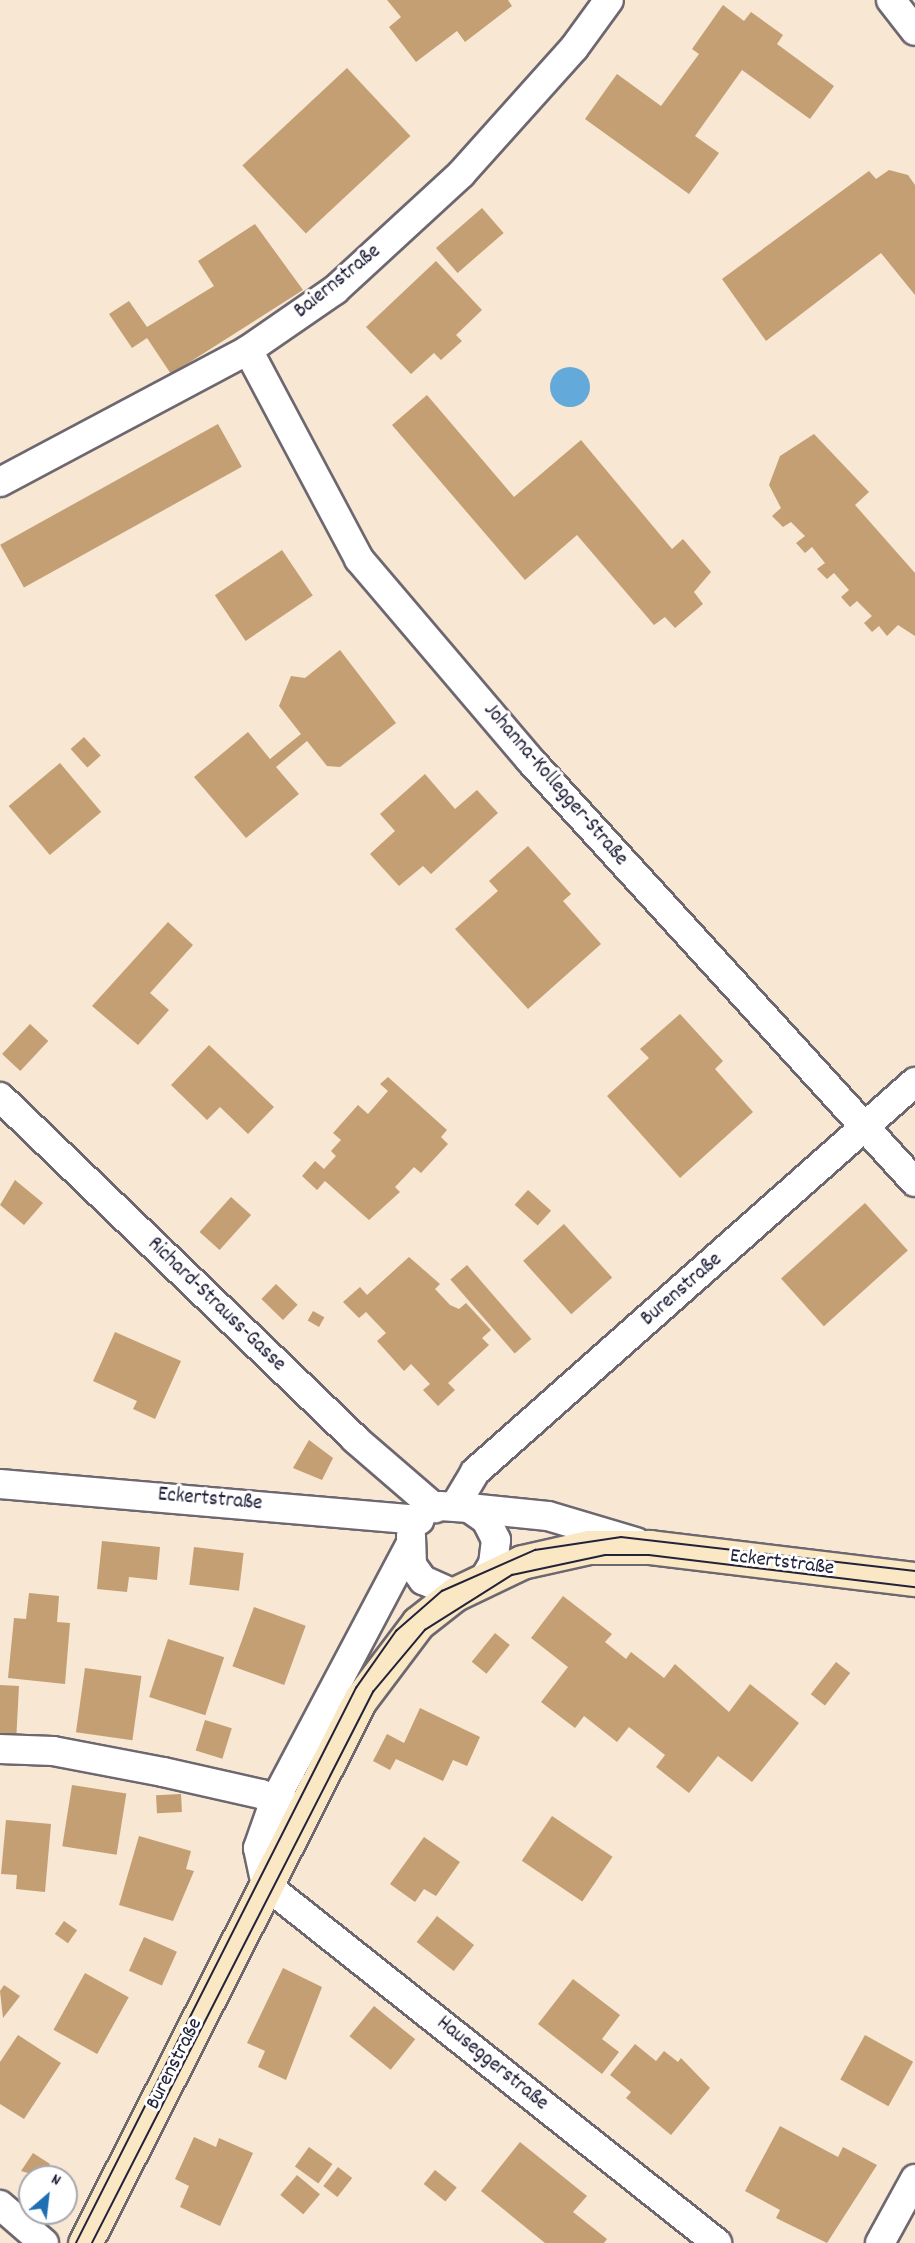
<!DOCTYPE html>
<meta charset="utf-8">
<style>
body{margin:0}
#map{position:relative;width:915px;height:2243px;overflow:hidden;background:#f7e7d3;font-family:Dekko,sans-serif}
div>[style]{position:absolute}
.water>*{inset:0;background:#63a9d9}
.round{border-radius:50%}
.building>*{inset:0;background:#c39f73;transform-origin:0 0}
.roads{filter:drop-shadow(2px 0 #6d6770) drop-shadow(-2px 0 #6d6770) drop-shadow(0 2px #6d6770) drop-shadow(0 -2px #6d6770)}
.street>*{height:28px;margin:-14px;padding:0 14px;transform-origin:14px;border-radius:14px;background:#fff}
.secondary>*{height:33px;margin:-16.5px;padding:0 16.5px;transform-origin:16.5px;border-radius:16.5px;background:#fae7c3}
.tram>*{height:1.5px;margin:-0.75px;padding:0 0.75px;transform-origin:0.75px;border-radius:0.75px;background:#22223b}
span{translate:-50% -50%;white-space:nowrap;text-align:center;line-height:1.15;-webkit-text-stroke:6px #fff;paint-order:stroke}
.street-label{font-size:21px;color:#22223b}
.north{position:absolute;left:18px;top:2165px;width:60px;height:60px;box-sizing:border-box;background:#fff;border:2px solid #a7a7b1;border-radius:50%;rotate:28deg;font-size:16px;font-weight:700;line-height:24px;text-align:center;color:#22223b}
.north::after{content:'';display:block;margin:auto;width:21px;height:27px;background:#1f6fb2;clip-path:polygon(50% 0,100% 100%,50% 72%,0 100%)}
</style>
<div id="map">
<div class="water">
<div class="round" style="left:550px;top:367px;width:40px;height:40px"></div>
</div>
<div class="building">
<div style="clip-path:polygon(387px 0,508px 0,512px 6px,465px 42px,457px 31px,416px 62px,389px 27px,401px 17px)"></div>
<div style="clip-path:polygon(723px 5px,744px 21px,751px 12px,783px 35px,777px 44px,834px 86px,810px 119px,742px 70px,695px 136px,719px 153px,689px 194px,585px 119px,617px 74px,661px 106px,699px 54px,692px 49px)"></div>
<div style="left:347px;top:68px;width:93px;height:143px;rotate:47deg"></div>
<div style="clip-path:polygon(889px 170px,908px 175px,915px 185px,915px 295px,881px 253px,766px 341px,722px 279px,869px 171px,876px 179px)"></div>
<div style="left:482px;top:208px;width:33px;height:61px;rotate:49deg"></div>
<div style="clip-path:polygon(255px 224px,303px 290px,171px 374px,147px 338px,132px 348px,109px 314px,129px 301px,147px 327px,214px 286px,198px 261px)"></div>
<div style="clip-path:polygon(436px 261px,482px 310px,456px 335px,462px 341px,441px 360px,434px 353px,411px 374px,366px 327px)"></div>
<div style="clip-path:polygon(427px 395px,514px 497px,581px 440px,672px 549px,683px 539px,711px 572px,694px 592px,703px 604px,675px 628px,665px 617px,654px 625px,577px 535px,525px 580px,392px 425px)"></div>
<div style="left:218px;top:424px;width:49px;height:249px;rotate:61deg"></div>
<div style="clip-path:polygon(814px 434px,869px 492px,855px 505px,915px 573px,915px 636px,898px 625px,887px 636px,879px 626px,872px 632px,864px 623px,872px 616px,857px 601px,850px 607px,841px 597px,849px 590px,834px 573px,827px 579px,817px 569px,825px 563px,812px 547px,805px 553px,796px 543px,805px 536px,791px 522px,783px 527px,772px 516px,781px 508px,769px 485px,780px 456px)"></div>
<div style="left:282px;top:550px;width:55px;height:81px;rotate:56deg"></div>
<div style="clip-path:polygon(340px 650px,396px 723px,340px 767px,327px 766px,307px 741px,276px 767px,299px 794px,246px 838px,194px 777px,248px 732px,270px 759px,301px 734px,279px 706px,291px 676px,305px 678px)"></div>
<div style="left:84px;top:737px;width:25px;height:18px;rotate:48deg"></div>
<div style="left:60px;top:763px;width:64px;height:67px;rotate:50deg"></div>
<div style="clip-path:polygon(425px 774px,455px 809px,477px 790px,498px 813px,431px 874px,423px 866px,399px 886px,370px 854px,395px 831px,380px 814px)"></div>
<div style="clip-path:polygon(528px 846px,571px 894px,563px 901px,601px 944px,528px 1009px,455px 929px,498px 891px,489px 881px)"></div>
<div style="clip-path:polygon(168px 922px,193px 945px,150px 993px,169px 1010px,138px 1045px,92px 1006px)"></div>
<div style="clip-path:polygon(680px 1014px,723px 1061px,715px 1069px,753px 1112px,680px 1178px,607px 1096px,649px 1058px,640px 1049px)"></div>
<div style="left:30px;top:1024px;width:25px;height:41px;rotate:43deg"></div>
<div style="clip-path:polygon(209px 1045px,274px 1107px,248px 1134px,220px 1107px,207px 1120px,171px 1085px)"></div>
<div style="clip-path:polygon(388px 1077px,447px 1130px,441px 1137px,448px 1144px,421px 1173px,414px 1167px,395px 1187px,400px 1192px,369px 1220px,325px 1181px,317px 1190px,302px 1176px,315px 1161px,324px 1169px,336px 1156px,331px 1151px,341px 1140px,333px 1133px,358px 1105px,368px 1114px,388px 1091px,380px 1084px)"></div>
<div style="clip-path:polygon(15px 1180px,43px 1203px,24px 1225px,0 1205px)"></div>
<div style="left:528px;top:1190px;width:31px;height:20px;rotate:42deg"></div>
<div style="left:231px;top:1197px;width:27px;height:47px;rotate:42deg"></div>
<div style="left:865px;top:1203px;width:64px;height:113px;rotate:48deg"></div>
<div style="left:564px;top:1224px;width:72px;height:55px;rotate:48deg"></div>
<div style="clip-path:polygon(409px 1257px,440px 1284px,435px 1289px,450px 1305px,459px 1309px,466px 1303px,491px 1330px,482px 1338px,489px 1345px,448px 1383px,455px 1390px,438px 1406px,423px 1390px,430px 1384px,411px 1364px,404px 1371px,377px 1341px,386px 1333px,366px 1312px,359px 1318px,343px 1302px,360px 1287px,367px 1295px)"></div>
<div style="left:467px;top:1265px;width:98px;height:22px;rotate:49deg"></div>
<div style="left:276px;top:1284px;width:30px;height:21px;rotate:44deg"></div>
<div style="left:313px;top:1311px;width:13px;height:11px;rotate:29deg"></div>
<div style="clip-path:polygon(115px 1332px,181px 1361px,155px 1419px,133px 1409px,137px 1401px,93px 1381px)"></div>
<div style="clip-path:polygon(309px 1440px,333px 1458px,322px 1480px,293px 1468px)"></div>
<div style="clip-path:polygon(102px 1541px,160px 1547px,157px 1580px,129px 1577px,127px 1592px,97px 1589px)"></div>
<div style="left:194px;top:1547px;width:50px;height:38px;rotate:7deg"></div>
<div style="clip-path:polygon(29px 1593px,59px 1596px,57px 1622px,70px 1623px,65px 1684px,8px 1678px,14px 1618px,26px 1619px)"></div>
<div style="clip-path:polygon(563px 1596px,612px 1634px,605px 1642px,626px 1659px,631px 1652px,664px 1678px,675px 1664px,729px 1712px,750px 1684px,799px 1723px,752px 1782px,718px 1756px,689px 1793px,656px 1767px,665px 1755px,629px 1727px,617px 1742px,584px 1716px,575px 1728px,541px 1702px,568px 1667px,531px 1638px)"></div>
<div style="left:254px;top:1607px;width:55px;height:63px;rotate:20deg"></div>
<div style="left:495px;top:1633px;width:19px;height:37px;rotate:39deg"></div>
<div style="left:168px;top:1639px;width:59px;height:61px;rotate:18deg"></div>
<div style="left:836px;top:1662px;width:18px;height:41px;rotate:38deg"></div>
<div style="left:85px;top:1668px;width:57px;height:65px;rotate:8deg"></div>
<div style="left:0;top:1685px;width:19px;height:53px;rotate:3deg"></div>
<div style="clip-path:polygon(420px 1708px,480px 1737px,467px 1766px,453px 1760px,443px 1781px,396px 1759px,390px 1770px,373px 1761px,387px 1734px,404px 1743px)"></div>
<div style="left:205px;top:1720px;width:28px;height:32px;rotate:17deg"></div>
<div style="left:72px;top:1785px;width:55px;height:62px;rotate:9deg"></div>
<div style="left:181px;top:1794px;width:18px;height:25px;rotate:87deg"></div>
<div style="left:552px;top:1816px;width:73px;height:54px;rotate:34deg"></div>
<div style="clip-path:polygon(6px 1820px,51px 1824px,45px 1892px,16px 1889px,17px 1875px,1px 1874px)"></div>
<div style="clip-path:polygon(139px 1836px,191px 1851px,186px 1869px,194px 1871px,173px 1921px,119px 1905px)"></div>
<div style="clip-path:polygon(424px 1837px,460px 1862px,436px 1896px,424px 1889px,415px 1902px,390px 1884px)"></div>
<div style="left:437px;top:1916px;width:47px;height:33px;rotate:38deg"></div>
<div style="left:64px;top:1921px;width:16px;height:16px;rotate:35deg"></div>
<div style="left:144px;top:1937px;width:36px;height:37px;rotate:24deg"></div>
<div style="clip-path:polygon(283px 1968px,322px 1987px,286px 2080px,258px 2067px,265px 2051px,247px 2043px)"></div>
<div style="left:85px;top:1973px;width:50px;height:65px;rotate:29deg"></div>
<div style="clip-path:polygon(573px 1979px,620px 2015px,602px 2039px,619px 2052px,602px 2074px,538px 2024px)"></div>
<div style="clip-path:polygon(4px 1985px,20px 1996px,3px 2018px,0 1991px)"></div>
<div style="left:374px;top:2006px;width:53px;height:39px;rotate:39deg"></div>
<div style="clip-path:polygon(18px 2035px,61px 2063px,24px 2119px,0 2104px,0 2062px)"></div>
<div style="left:865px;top:2035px;width:55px;height:51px;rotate:29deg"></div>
<div style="clip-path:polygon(635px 2044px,656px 2061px,664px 2051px,678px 2062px,681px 2058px,710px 2088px,671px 2135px,626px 2098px,631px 2092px,610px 2075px)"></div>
<div style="clip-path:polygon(780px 2126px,838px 2157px,843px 2147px,877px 2165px,827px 2243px,776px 2218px,780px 2210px,745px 2191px)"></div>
<div style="clip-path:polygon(194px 2137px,216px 2147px,219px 2138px,253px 2153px,220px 2226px,180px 2207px,189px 2186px,175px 2179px)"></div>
<div style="clip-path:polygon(520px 2142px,587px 2196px,573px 2212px,607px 2239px,604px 2243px,545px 2243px,481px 2191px)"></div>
<div style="left:309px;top:2147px;width:29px;height:24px;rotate:36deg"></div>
<div style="clip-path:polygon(33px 2153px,50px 2164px,42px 2177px,21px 2171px)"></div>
<div style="left:338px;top:2167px;width:18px;height:24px;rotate:38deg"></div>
<div style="left:435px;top:2170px;width:28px;height:18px;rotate:39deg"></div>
<div style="left:297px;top:2175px;width:30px;height:26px;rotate:40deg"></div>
</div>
<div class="roads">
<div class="street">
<div style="left:891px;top:0;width:39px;rotate:52deg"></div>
<div style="left:248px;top:350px;width:237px;rotate:62deg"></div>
<div style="left:359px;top:559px;width:264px;rotate:49.6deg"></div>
<div style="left:530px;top:760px;width:571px;rotate:47.63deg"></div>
<div style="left:0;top:482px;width:281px;rotate:-28deg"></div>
<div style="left:248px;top:350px;width:106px;rotate:-34.6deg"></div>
<div style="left:335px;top:290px;width:171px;rotate:-42.6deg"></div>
<div style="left:461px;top:174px;width:169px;rotate:-48.1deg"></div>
<div style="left:574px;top:48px;width:59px;rotate:-53.9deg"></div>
<div style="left:0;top:1097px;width:493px;rotate:43.9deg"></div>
<div style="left:355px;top:1439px;width:106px;rotate:40.8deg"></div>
<div style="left:0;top:1484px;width:421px;rotate:4.9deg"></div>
<div style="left:456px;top:1504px;width:37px;rotate:-59deg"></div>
<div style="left:475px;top:1472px;width:588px;rotate:-41.55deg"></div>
<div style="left:440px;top:1506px;width:29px;rotate:4deg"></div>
<div style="left:469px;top:1508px;width:21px;rotate:35deg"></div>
<div style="left:486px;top:1520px;width:22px;rotate:63deg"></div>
<div style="left:496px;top:1540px;width:24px;rotate:97deg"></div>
<div style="left:493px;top:1564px;width:17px;rotate:121deg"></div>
<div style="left:469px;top:1508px;width:79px;rotate:5.8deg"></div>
<div style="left:548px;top:1516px;width:92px;rotate:16.5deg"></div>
<div style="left:411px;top:1536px;width:29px;rotate:88deg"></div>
<div style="left:412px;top:1565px;width:19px;rotate:54deg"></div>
<div style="left:423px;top:1580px;width:35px;rotate:24deg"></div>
<div style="left:409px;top:1547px;width:286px;rotate:117.9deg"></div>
<div style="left:275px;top:1800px;width:51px;rotate:109.5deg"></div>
<div style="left:258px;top:1848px;width:38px;rotate:78deg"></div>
<div style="left:266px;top:1885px;width:576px;rotate:38.44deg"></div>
<div style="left:0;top:1749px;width:53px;rotate:2.2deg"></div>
<div style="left:53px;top:1751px;width:112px;rotate:10.8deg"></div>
<div style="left:163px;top:1772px;width:100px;rotate:12.7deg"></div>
<div style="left:261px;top:1794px;width:33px;rotate:23deg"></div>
<div style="left:0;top:2205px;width:58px;rotate:40.8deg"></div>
<div style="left:880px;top:2243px;width:73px;rotate:-61.3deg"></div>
</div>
<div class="secondary">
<div style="left:85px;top:2243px;width:609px;rotate:-63.14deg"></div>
<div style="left:360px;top:1700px;width:96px;rotate:-53deg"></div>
<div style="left:418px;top:1623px;width:47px;rotate:-38.1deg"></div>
<div style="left:455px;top:1594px;width:74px;rotate:-25.5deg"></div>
<div style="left:522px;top:1562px;width:69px;rotate:-12.6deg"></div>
<div style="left:589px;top:1547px;width:61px"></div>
<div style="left:650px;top:1547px;width:267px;rotate:6.9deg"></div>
</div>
</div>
<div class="tram">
<div style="left:76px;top:2243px;width:622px;rotate:-63.23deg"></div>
<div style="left:356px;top:1688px;width:70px;rotate:-54.9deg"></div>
<div style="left:396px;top:1631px;width:61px;rotate:-41deg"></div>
<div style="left:442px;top:1591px;width:102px;rotate:-23.8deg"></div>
<div style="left:535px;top:1550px;width:87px;rotate:-8.6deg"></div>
<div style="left:621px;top:1537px;width:296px;rotate:6.6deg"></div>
<div style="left:92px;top:2243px;width:619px;rotate:-62.98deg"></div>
<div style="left:373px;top:1692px;width:81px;rotate:-50deg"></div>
<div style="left:425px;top:1630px;width:103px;rotate:-32.3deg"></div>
<div style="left:512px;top:1575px;width:95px;rotate:-12.1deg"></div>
<div style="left:605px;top:1555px;width:44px"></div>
<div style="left:649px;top:1555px;width:268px;rotate:6.9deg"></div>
</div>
<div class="street-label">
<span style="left:338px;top:282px;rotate:-39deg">Baiernstraße</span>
<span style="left:555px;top:785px;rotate:49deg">Johanna-Kollegger-Straße</span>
<span style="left:682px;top:1290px;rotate:-41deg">Burenstraße</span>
<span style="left:216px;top:1305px;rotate:44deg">Richard-Strauss-Gasse</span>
<span style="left:210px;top:1500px;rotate:5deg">Eckertstraße</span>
<span style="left:782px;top:1563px;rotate:7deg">Eckertstraße</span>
<span style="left:175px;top:2064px;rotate:-63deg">Burenstraße</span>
<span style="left:492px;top:2064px;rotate:39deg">Hauseggerstraße</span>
</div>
<div class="north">N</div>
</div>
